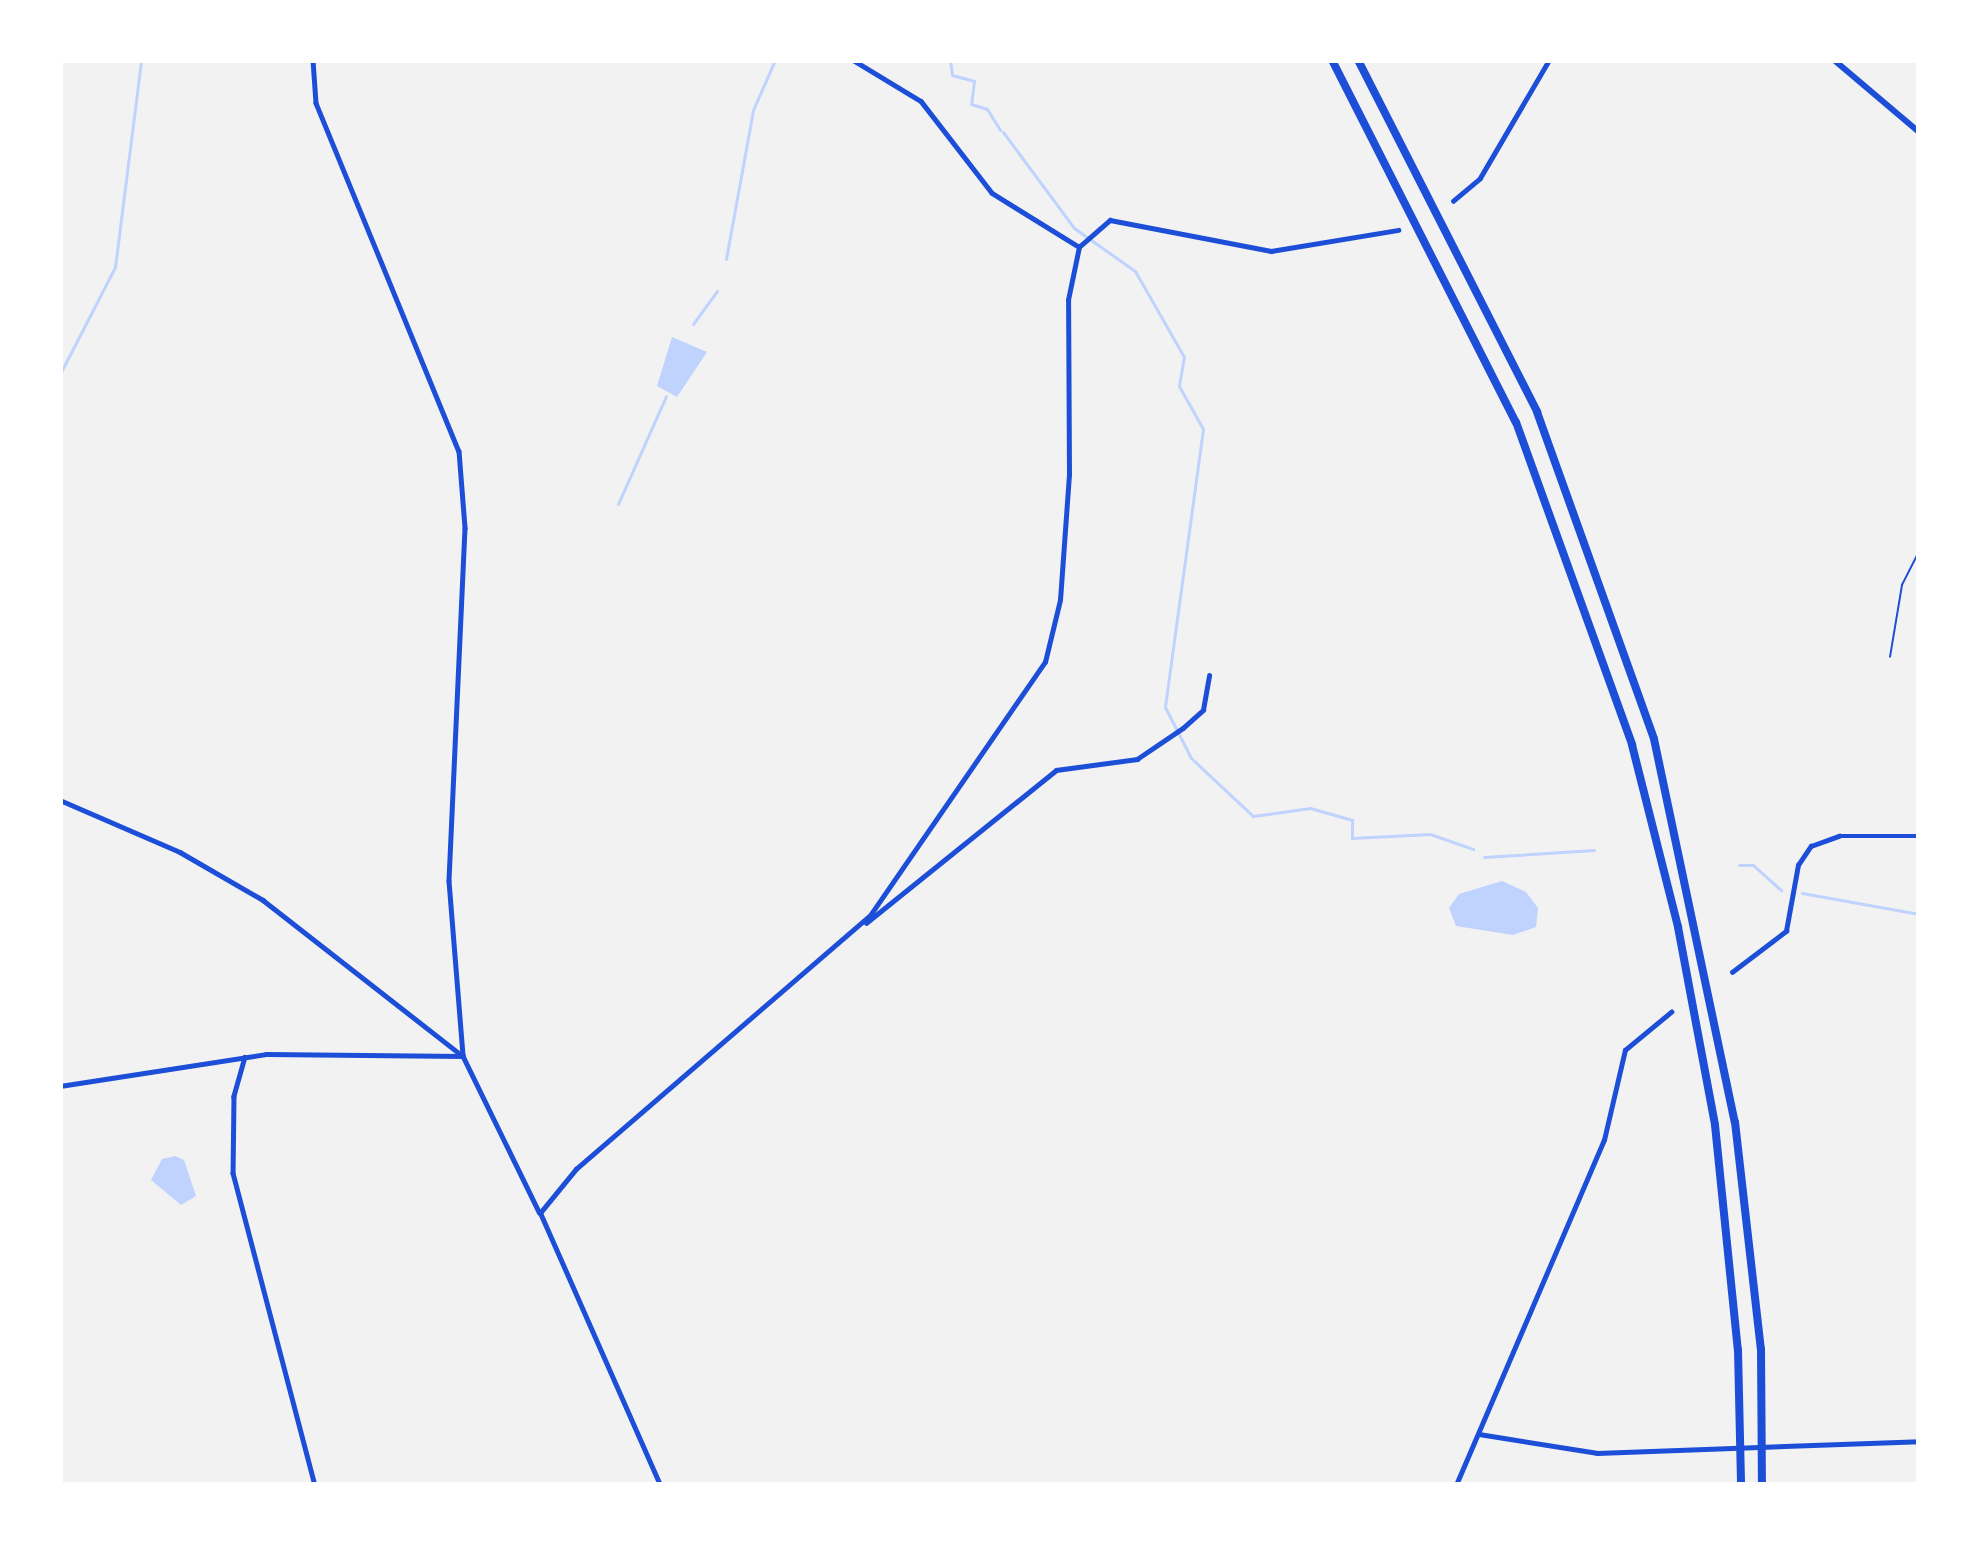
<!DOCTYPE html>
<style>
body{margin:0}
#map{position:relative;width:1979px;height:1545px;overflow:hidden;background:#f2f2f2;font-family:"Playfair Display",serif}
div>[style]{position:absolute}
.water>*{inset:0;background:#bfd3fe}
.stream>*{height:3px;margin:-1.5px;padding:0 1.5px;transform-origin:1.5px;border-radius:1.5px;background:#bfd3fe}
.service>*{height:1.5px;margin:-0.75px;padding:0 0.75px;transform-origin:0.75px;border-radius:0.75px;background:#1d4ed8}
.minor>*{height:4.5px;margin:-2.25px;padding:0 2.25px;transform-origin:2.25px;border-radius:2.25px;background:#1d4ed8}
.secondary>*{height:6px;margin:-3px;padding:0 3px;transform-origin:3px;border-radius:3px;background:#1d4ed8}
.motorway>*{height:8px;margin:-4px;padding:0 4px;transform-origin:4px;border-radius:4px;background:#1d4ed8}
span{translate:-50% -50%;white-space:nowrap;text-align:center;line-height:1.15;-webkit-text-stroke:12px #fff;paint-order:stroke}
.frame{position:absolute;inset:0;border:63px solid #fff;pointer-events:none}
</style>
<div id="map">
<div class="water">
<div style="clip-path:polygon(672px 337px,707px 352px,677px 397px,657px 386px)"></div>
<div style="clip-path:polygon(1502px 881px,1526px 892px,1538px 908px,1536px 927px,1513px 935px,1456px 926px,1449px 908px,1459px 894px)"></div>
<div style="clip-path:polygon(175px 1156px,184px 1160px,196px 1196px,181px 1205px,151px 1180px,162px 1159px)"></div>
</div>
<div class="stream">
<div style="left:950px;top:60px;width:15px;rotate:82deg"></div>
<div style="left:952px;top:75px;width:23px;rotate:15deg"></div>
<div style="left:974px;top:81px;width:23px;rotate:97deg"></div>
<div style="left:971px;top:104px;width:17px;rotate:17deg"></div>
<div style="left:987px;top:109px;width:25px;rotate:58deg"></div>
<div style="left:1003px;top:132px;width:119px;rotate:53.5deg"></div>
<div style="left:1074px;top:228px;width:75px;rotate:35.2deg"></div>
<div style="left:1135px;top:271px;width:99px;rotate:60.3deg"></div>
<div style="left:1184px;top:357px;width:29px;rotate:100deg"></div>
<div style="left:1179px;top:386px;width:49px;rotate:60.8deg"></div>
<div style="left:1203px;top:429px;width:281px;rotate:97.8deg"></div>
<div style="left:1165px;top:707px;width:57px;rotate:63deg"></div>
<div style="left:1191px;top:758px;width:85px;rotate:43.1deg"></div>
<div style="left:1253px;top:816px;width:58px;rotate:-8deg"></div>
<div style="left:1310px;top:808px;width:44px;rotate:15.9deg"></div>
<div style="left:1352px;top:820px;width:18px;rotate:90deg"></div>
<div style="left:1352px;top:838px;width:78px;rotate:-2.9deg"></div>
<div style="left:1430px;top:834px;width:46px;rotate:19.2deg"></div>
<div style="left:726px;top:259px;width:151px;rotate:-79.7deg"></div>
<div style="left:753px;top:110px;width:55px;rotate:-66.3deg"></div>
<div style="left:693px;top:324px;width:41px;rotate:-54deg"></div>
<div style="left:60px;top:374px;width:120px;rotate:-62.8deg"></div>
<div style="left:115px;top:267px;width:209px;rotate:-82.8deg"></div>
<div style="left:618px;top:504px;width:118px;rotate:-66deg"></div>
<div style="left:1484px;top:857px;width:110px;rotate:-3.6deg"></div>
<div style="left:1739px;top:865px;width:14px"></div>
<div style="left:1753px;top:865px;width:38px;rotate:42deg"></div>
<div style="left:1802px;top:893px;width:119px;rotate:10.2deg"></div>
</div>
<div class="service">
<div style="left:1890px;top:657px;width:73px;rotate:-80.5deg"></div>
<div style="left:1902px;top:585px;width:38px;rotate:-63deg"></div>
</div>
<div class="minor">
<div style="left:313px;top:60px;width:43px;rotate:86deg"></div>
<div style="left:316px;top:103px;width:376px;rotate:67.7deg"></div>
<div style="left:459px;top:451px;width:77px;rotate:85.5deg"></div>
<div style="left:465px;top:528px;width:353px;rotate:92.6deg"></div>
<div style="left:449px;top:881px;width:176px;rotate:85.4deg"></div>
<div style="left:853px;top:60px;width:79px;rotate:31.1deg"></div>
<div style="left:921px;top:101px;width:116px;rotate:52.3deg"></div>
<div style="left:992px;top:193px;width:102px;rotate:31.8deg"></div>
<div style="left:1453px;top:201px;width:35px;rotate:-40deg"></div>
<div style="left:1480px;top:178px;width:137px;rotate:-59.7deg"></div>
<div style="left:60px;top:800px;width:131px;rotate:23.4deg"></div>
<div style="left:180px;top:852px;width:96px;rotate:30deg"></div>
<div style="left:263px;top:900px;width:254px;rotate:38deg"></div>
<div style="left:463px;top:1056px;width:174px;rotate:64deg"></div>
<div style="left:866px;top:923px;width:244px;rotate:-38.8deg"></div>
<div style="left:1056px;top:770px;width:82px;rotate:-7.7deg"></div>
<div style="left:1137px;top:759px;width:55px;rotate:-34deg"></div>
<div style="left:1183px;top:728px;width:27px;rotate:-42deg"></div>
<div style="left:1203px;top:710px;width:35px;rotate:-80deg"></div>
<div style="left:1732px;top:972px;width:68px;rotate:-37.2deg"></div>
<div style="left:1786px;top:931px;width:67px;rotate:-79.7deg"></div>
<div style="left:1798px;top:865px;width:23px;rotate:-56deg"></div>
<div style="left:1811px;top:846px;width:30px;rotate:-20deg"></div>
<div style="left:1839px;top:836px;width:80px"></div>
<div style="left:245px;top:1057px;width:41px;rotate:105.8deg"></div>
<div style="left:234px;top:1096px;width:77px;rotate:90.7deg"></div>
<div style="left:233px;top:1173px;width:323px;rotate:75.3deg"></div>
<div style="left:60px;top:1086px;width:208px;rotate:-8.8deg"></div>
<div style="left:266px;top:1054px;width:197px;rotate:0.6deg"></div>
<div style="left:1479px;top:1434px;width:120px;rotate:9.1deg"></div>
<div style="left:1597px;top:1453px;width:322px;rotate:-2.1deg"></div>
<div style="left:660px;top:1485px;width:297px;rotate:-113.8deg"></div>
<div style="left:540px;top:1213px;width:57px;rotate:-50.7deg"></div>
<div style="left:576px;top:1169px;width:390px;rotate:-40.8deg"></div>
<div style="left:871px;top:914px;width:306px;rotate:-55.4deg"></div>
<div style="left:1045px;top:662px;width:64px;rotate:-76.4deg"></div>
<div style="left:1060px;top:600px;width:125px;rotate:-85.9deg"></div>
<div style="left:1069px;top:475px;width:175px;rotate:-90.3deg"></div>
<div style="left:1068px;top:300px;width:54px;rotate:-78.3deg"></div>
<div style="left:1079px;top:247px;width:41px;rotate:-41.1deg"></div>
<div style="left:1110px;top:220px;width:164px;rotate:10.9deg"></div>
<div style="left:1271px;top:251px;width:129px;rotate:-9.4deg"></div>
<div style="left:1456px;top:1485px;width:375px;rotate:-66.8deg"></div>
<div style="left:1604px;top:1140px;width:92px;rotate:-76.9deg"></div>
<div style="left:1625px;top:1050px;width:60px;rotate:-39.6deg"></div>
</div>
<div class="secondary">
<div style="left:1834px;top:60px;width:111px;rotate:40.3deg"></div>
</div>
<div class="motorway">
<div style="left:1332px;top:60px;width:406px;rotate:63.1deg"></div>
<div style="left:1516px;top:422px;width:343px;rotate:70.2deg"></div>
<div style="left:1632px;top:745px;width:188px;rotate:75.8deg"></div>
<div style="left:1678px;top:927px;width:201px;rotate:79.4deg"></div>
<div style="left:1715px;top:1125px;width:226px;rotate:84.2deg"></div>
<div style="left:1738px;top:1350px;width:135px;rotate:88.7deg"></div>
<div style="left:1358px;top:60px;width:395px;rotate:63deg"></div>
<div style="left:1537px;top:412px;width:347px;rotate:70.3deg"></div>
<div style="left:1654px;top:739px;width:391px;rotate:78.1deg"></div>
<div style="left:1735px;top:1122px;width:228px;rotate:83.5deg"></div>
<div style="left:1761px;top:1349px;width:136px;rotate:89.6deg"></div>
</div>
<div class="frame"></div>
</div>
